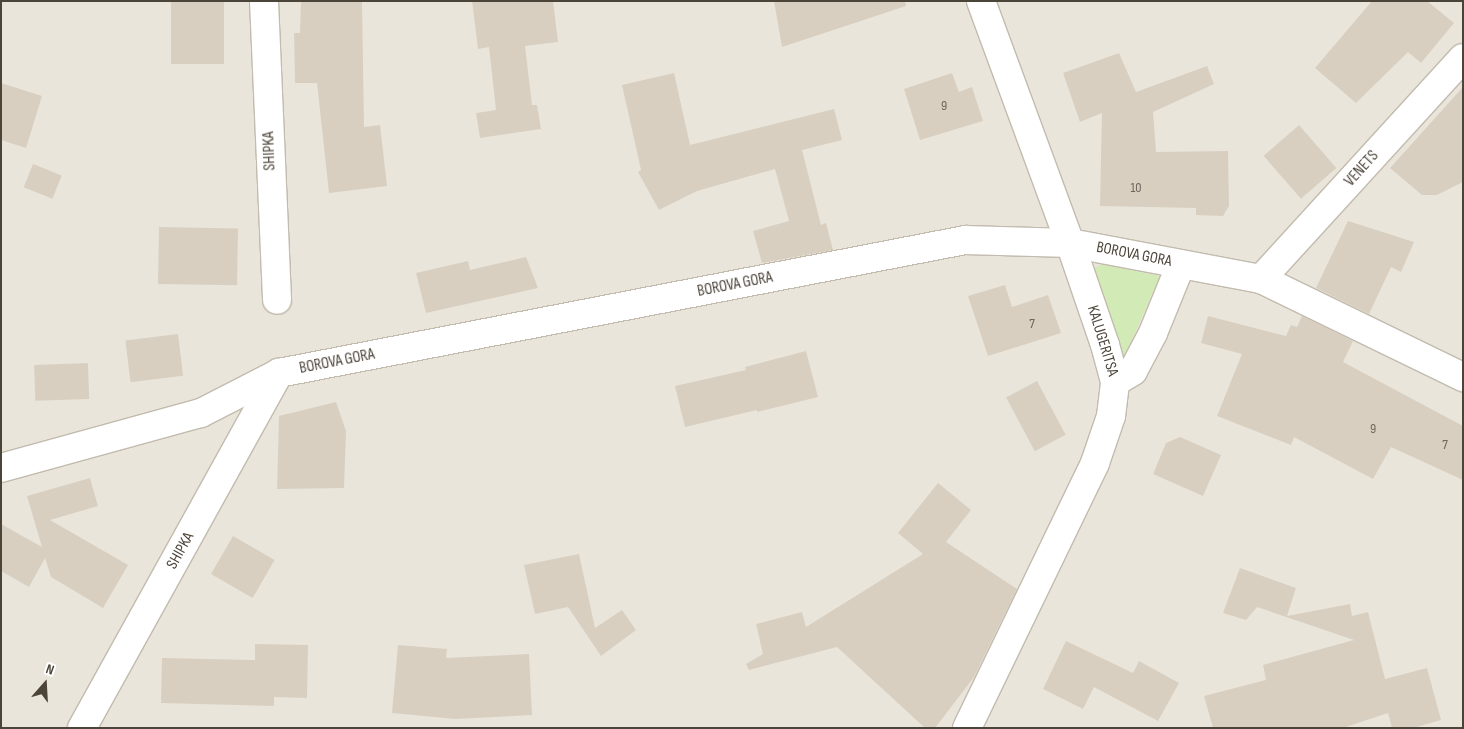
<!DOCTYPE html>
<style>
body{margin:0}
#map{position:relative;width:1464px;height:729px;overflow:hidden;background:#f6f3ec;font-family:"Sofia Sans Condensed",sans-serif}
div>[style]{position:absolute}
.residential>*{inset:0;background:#eae5da;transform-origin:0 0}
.green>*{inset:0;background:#d2eab5}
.building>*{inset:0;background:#d8cfc1;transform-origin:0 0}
.roads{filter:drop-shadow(1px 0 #c2bbae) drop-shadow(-1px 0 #c2bbae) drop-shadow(0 1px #c2bbae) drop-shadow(0 -1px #c2bbae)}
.minor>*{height:28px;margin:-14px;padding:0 14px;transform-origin:14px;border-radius:14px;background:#fff}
span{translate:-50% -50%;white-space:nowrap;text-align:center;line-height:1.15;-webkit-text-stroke:4.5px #fff;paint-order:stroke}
.number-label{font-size:14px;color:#6e675b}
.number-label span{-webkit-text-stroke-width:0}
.street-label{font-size:16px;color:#4b4439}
.frame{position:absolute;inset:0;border:2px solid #4b4439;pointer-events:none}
.north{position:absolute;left:20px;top:659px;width:50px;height:50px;-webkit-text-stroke:4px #fff;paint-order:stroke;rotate:19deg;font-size:14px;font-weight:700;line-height:20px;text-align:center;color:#4b4439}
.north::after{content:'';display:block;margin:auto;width:18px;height:22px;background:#4b4439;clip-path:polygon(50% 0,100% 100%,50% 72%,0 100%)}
</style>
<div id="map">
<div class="residential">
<div style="left:1px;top:1px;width:1462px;height:727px"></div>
</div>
<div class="green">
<div style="clip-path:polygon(1102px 264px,1160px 276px,1124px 358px,1118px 358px,1090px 270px)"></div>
</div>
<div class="building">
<div style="left:171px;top:1px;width:53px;height:63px"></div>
<div style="clip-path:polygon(301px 1px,362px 1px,364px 127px,380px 125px,387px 186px,329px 193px,317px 83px,295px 83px,294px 33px,300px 33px)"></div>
<div style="clip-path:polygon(472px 1px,553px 1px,558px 42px,525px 46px,532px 105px,537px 105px,541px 129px,480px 138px,476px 113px,496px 110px,489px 47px,478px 49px)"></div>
<div style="clip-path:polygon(774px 1px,905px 1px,906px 6px,782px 47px)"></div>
<div style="clip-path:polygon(1372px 1px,1427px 1px,1454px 23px,1421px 63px,1408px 52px,1356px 103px,1315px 68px)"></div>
<div style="clip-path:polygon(1119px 53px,1136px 92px,1207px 66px,1214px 84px,1153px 112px,1156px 152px,1228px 151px,1229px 206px,1223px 216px,1196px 215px,1196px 208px,1100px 206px,1102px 113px,1080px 122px,1063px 73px)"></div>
<div style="clip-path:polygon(674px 73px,690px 145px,834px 109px,842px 140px,802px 150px,821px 225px,826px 223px,833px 250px,762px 263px,753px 231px,789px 221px,775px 169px,697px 191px,659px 210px,638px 172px,641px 170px,622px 85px)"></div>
<div style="clip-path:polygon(952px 73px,959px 92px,972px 87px,983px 121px,920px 140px,904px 89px)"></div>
<div style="clip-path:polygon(1px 83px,42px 96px,26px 148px,1px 140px)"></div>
<div style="clip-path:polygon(1463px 87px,1463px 182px,1437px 195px,1422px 195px,1390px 168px)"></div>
<div style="left:1299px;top:125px;width:57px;height:47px;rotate:49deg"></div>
<div style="left:33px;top:164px;width:31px;height:25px;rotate:22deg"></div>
<div style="clip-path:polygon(1348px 221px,1414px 242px,1401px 272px,1391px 267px,1369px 314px,1316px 288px)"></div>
<div style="left:159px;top:227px;width:79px;height:57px;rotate:1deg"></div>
<div style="clip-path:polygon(526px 257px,538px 288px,426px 313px,416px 273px,468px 261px,470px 270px)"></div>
<div style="clip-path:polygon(1005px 285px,1012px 307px,1048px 295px,1061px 333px,988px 356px,968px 296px)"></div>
<div style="clip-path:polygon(1208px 316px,1286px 336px,1291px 325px,1297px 327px,1302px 316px,1353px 341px,1343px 362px,1463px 426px,1463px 480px,1391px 447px,1373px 479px,1294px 437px,1291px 445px,1217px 416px,1242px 354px,1201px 343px)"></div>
<div style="left:178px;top:334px;width:42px;height:53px;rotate:83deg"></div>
<div style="clip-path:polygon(806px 351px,818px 397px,757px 412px,757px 410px,685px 427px,675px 386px,746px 370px,745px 367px)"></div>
<div style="left:88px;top:363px;width:36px;height:54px;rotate:88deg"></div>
<div style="left:1037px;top:381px;width:61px;height:35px;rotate:62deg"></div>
<div style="clip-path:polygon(336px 402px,346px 431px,344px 488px,277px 489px,279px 416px)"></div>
<div style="clip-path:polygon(1180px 437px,1221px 455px,1203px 496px,1153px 474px,1166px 443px)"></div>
<div style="clip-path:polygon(90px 478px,98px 506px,50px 520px,128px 565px,103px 608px,51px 577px,45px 558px,29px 587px,1px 571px,1px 524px,42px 547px,27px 496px)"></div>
<div style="clip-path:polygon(938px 483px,971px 510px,946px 542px,1017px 589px,974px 677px,935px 728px,925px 728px,837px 647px,749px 670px,746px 664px,763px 654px,756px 624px,802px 612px,806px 627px,923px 554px,898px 533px)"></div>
<div style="left:233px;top:536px;width:48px;height:44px;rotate:30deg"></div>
<div style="clip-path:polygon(579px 554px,595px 628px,622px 610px,636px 630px,601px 656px,568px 607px,535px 614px,524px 565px)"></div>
<div style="clip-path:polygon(1240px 568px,1296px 588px,1287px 616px,1350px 604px,1352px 616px,1368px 612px,1385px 679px,1427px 668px,1441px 720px,1413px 728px,1392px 728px,1388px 713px,1343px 728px,1213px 728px,1204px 696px,1266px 680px,1263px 665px,1354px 640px,1257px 607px,1246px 620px,1223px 613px)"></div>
<div style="clip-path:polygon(1066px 641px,1133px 673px,1139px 661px,1179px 683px,1158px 721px,1094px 687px,1083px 709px,1043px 689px)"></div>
<div style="clip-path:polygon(255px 644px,308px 645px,307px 698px,274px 697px,274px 706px,161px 703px,162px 658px,255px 660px)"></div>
<div style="clip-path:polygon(398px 645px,447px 649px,446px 658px,529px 654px,532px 715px,455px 719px,392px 713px)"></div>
</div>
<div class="roads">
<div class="minor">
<div style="left:264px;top:1px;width:299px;rotate:87.5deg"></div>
<div style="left:1261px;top:279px;width:299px;rotate:-47.6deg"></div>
<div style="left:1115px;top:382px;width:21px;rotate:-31deg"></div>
<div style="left:1133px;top:371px;width:43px;rotate:-62.2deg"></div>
<div style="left:1153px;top:333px;width:74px;rotate:-67.9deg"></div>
<div style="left:1px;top:468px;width:207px;rotate:-15.4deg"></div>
<div style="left:201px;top:413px;width:88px;rotate:-27.1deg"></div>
<div style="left:279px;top:373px;width:699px;rotate:-10.97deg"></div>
<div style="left:965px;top:240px;width:105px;rotate:1.6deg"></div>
<div style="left:1070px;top:243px;width:194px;rotate:10.7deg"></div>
<div style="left:1261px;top:279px;width:225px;rotate:25.9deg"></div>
<div style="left:82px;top:728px;width:406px;rotate:-61deg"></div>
<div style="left:967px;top:728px;width:294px;rotate:-64.2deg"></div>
<div style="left:1095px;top:463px;width:50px;rotate:-71.2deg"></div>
<div style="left:1111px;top:416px;width:34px;rotate:-83deg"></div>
<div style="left:1115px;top:382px;width:38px;rotate:-105deg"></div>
<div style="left:1105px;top:345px;width:108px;rotate:-108.9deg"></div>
<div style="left:1070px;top:243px;width:258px;rotate:-110.2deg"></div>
</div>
</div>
<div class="number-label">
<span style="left:944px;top:106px">9</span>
<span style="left:1136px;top:188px">10</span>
<span style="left:1032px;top:324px">7</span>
<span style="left:1373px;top:429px">9</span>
<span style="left:1445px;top:445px">7</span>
</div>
<div class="street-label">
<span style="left:270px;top:151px;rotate:-92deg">SHIPKA</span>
<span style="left:1362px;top:169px;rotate:-48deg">VENETS</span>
<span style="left:1134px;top:255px;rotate:11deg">BOROVA GORA</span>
<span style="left:735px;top:285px;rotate:-11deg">BOROVA GORA</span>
<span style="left:1102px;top:341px;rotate:73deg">KALUGERITSA</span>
<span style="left:337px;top:362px;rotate:-11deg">BOROVA GORA</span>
<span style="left:181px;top:551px;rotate:-61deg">SHIPKA</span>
</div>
<div class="frame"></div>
<div class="north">N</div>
</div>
